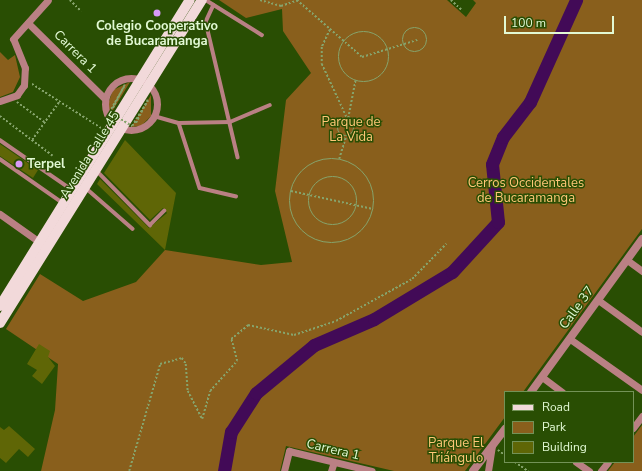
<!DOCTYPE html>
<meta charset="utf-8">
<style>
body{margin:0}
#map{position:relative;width:642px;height:471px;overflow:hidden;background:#294e03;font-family:"Nunito Sans",sans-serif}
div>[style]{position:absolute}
.green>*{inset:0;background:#895f1c}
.river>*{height:13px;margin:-6.5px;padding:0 6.5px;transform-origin:6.5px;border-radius:6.5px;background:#420a57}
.building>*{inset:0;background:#5f6606}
.path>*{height:1.5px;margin-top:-0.75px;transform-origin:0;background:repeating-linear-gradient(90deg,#86a46c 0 2px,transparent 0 4px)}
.path>.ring{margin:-0.75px;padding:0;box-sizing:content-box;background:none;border:1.5px solid #86a46c;border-radius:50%}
.service>*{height:3.5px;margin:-1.75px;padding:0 1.75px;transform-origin:1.75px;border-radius:1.75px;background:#ba8084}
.minor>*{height:7px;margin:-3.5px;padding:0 3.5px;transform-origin:3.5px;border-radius:3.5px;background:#ba8084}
.minor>.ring{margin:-3.5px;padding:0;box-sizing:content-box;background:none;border:7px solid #ba8084;border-radius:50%}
.tertiary>*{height:8px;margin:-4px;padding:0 4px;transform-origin:4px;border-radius:4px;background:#ba8084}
.primary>*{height:10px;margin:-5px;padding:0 5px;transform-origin:5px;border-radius:5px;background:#f2d9da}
.path-bridge>*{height:1.5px;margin-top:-0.75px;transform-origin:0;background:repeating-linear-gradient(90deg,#86a46c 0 2px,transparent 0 4px)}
.dots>*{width:11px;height:11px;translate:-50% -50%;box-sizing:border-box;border:2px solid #294e03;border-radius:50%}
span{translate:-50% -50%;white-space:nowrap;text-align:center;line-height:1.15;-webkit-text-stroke:3px #294e03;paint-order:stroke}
.poi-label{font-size:13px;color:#e2f9d4;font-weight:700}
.left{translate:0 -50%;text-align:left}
.street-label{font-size:13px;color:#e2f9d4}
.park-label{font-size:13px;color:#ffc678}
.legend{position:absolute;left:504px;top:391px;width:130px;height:72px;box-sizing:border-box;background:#294e03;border:1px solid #739257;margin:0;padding:5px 7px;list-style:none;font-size:12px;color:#e2f9d4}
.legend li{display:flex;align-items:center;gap:8px;height:20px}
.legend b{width:20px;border:1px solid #739257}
.scale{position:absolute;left:504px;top:16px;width:110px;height:18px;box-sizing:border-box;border:2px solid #e2f9d4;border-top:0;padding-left:5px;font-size:12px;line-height:14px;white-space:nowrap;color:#e2f9d4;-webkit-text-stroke:3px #294e03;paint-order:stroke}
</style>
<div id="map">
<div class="green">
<div style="clip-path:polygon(219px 0,447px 0,466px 17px,476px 3px,473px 0,642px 0,642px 229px,523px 392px,505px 392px,505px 417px,465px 471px,394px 471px,286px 446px,280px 471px,41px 471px,55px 410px,58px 364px,6px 329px,40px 274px,83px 301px,136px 282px,165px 250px,261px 265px,292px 262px,275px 191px,286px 100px,311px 73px,283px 31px,282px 9px,246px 18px)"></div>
<div style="clip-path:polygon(0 52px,8px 60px,15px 55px,20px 77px,13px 92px,0 97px)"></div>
<div style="clip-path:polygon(130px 82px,110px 115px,108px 104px,113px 90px)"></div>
<div style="clip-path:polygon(151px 95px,151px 116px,141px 126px,131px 127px)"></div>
<div style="clip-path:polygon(642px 425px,642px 471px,608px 471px,615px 462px,633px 462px,633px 437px)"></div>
</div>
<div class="river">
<div style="left:224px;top:471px;width:40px;rotate:-80deg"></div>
<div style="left:231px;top:432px;width:46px;rotate:-57.3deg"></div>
<div style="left:256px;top:393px;width:75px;rotate:-39.6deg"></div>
<div style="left:314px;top:345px;width:65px;rotate:-23.4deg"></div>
<div style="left:374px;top:319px;width:91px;rotate:-31.1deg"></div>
<div style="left:452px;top:272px;width:68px;rotate:-47.4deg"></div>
<div style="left:498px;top:222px;width:58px;rotate:-95.9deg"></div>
<div style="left:492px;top:164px;width:29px;rotate:-68deg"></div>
<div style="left:503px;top:137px;width:44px;rotate:-52.4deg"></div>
<div style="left:530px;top:102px;width:112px;rotate:-65.7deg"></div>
</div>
<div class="building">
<div style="clip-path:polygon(125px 140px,176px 193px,165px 250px,97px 184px,100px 179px,149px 228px,167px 213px,163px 208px,150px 220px,104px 173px)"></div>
<div style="clip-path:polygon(0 144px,38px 170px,33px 178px,0 156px)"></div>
<div style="clip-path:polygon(39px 344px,50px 351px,48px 357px,55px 366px,42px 384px,32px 376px,37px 370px,27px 364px)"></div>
<div style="clip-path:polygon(9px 426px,35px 449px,28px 457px,19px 449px,6px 463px,0 458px,0 427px,4px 430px)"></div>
</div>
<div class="path">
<div style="left:70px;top:0;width:16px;rotate:45deg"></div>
<div style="left:260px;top:0;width:22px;rotate:16deg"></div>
<div style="left:281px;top:6px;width:18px;rotate:-19deg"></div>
<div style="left:297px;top:0;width:86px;rotate:41.2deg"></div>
<div style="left:362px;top:57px;width:58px;rotate:-17.2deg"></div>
<div style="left:451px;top:0;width:16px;rotate:43deg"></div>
<div class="ring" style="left:403px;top:28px;width:22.5px;height:22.5px"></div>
<div style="left:330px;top:30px;width:19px;rotate:115deg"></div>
<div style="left:322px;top:47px;width:17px;rotate:90deg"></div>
<div style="left:322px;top:64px;width:62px;rotate:65.1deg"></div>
<div class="ring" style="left:339px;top:32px;width:48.5px;height:48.5px"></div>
<div style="left:32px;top:84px;width:82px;rotate:32.5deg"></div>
<div style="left:17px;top:102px;width:34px;rotate:36deg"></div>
<div style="left:0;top:116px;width:66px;rotate:37deg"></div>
<div style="left:348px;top:118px;width:38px;rotate:-79deg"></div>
<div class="ring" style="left:338px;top:120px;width:14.5px;height:14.5px"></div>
<div style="left:32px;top:140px;width:47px;rotate:-54.6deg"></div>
<div class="ring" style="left:290px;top:159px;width:82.5px;height:82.5px"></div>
<div style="left:339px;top:159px;width:24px;rotate:-73deg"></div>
<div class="ring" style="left:309px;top:177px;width:46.5px;height:46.5px"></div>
<div style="left:291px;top:191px;width:84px;rotate:12.4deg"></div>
<div style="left:498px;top:450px;width:9px;rotate:36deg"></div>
<div style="left:515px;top:462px;width:16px;rotate:35deg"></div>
<div style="left:129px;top:471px;width:111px;rotate:-73.8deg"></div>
<div style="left:160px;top:364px;width:23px;rotate:-15deg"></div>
<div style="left:182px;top:358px;width:7px;rotate:56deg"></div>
<div style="left:186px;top:364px;width:27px;rotate:86deg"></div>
<div style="left:188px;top:391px;width:31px;rotate:63deg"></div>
<div style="left:202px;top:419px;width:29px;rotate:-74deg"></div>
<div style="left:210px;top:391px;width:40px;rotate:-48deg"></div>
<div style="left:237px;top:361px;width:23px;rotate:-105deg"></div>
<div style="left:231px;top:339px;width:22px;rotate:-39deg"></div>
<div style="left:248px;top:325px;width:47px;rotate:12.3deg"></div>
<div style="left:294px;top:335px;width:44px;rotate:-18.4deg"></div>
<div style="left:336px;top:321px;width:87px;rotate:-28.9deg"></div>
<div style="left:412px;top:279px;width:49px;rotate:-45.8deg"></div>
</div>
<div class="service">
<div style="left:206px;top:0;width:66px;rotate:32deg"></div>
<div style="left:214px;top:5px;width:19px;rotate:115deg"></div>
<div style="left:206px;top:22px;width:139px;rotate:76.7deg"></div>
<div style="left:154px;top:116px;width:26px;rotate:16deg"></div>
<div style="left:179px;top:123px;width:68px;rotate:72.1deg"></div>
<div style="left:200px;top:188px;width:37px;rotate:13deg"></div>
<div style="left:179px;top:123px;width:51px;rotate:-1.1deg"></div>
<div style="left:230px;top:122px;width:43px;rotate:-23deg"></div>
<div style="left:0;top:140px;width:86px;rotate:34.6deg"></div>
<div style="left:0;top:159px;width:77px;rotate:34.9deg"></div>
<div style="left:97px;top:171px;width:76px;rotate:45.5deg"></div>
<div style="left:150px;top:225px;width:20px;rotate:-45deg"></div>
<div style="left:86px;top:188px;width:62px;rotate:41.1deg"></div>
</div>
<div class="minor">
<div style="left:28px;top:23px;width:108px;rotate:44.6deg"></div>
<div class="ring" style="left:105px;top:78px;width:45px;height:45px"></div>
<div style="left:0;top:101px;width:18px;rotate:-19deg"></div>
<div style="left:17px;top:95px;width:12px;rotate:-55deg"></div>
<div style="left:24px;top:85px;width:17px;rotate:-87deg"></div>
<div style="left:25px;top:68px;width:31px;rotate:-112deg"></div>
<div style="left:13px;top:39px;width:52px;rotate:-48.1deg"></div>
<div style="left:0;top:214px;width:52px;rotate:35.5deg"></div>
<div style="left:627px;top:260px;width:19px;rotate:36deg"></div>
<div style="left:598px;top:300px;width:54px;rotate:36deg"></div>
<div style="left:570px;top:339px;width:88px;rotate:35.3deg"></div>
<div style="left:542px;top:377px;width:25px;rotate:37deg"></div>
<div style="left:633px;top:428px;width:15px;rotate:-53deg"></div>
<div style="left:576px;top:462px;width:16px;rotate:35deg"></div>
<div style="left:284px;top:471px;width:21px;rotate:-76deg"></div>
<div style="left:289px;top:451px;width:85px;rotate:13.5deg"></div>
<div style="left:331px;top:471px;width:9px;rotate:-72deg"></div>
<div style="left:488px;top:471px;width:25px;rotate:-81deg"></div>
<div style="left:601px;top:471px;width:11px;rotate:-52deg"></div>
</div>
<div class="tertiary">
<div style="left:531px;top:392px;width:189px;rotate:-54deg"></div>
<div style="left:473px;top:471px;width:53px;rotate:-52.7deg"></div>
</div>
<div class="primary">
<div style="left:0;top:306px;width:360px;rotate:-58.2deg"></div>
<div style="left:0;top:323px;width:381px;rotate:-58deg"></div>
</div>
<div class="path-bridge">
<div style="left:111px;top:109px;width:28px;rotate:-60deg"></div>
<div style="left:125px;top:85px;width:31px;rotate:117deg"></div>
<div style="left:111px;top:113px;width:25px;rotate:32deg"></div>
<div style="left:132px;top:126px;width:31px;rotate:-58deg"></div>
<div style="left:148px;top:100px;width:27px;rotate:117deg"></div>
</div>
<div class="dots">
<div style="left:157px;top:13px;background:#d89af8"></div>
<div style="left:19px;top:164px;background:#d89af8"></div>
</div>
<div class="poi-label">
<span style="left:157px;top:34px">Colegio Cooperativo<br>de Bucaramanga</span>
<span class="left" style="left:27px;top:164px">Terpel</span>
</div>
<div class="street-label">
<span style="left:75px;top:52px;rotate:45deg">Carrera 1</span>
<span style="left:90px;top:155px;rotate:-58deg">Avenida Calle 45</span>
<span style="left:577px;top:308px;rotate:-54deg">Calle 37</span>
<span style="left:333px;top:450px;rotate:13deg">Carrera 1</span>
</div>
<div class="park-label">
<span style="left:351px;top:130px">Parque de<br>La Vida</span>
<span style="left:526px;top:191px">Cerros Occidentales<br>de Bucaramanga</span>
<span style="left:456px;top:451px">Parque El<br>Triángulo</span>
</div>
<ul class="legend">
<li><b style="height:5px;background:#f2d9da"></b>Road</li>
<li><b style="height:11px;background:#895f1c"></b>Park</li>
<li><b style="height:11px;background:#5f6606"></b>Building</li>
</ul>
<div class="scale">100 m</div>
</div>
